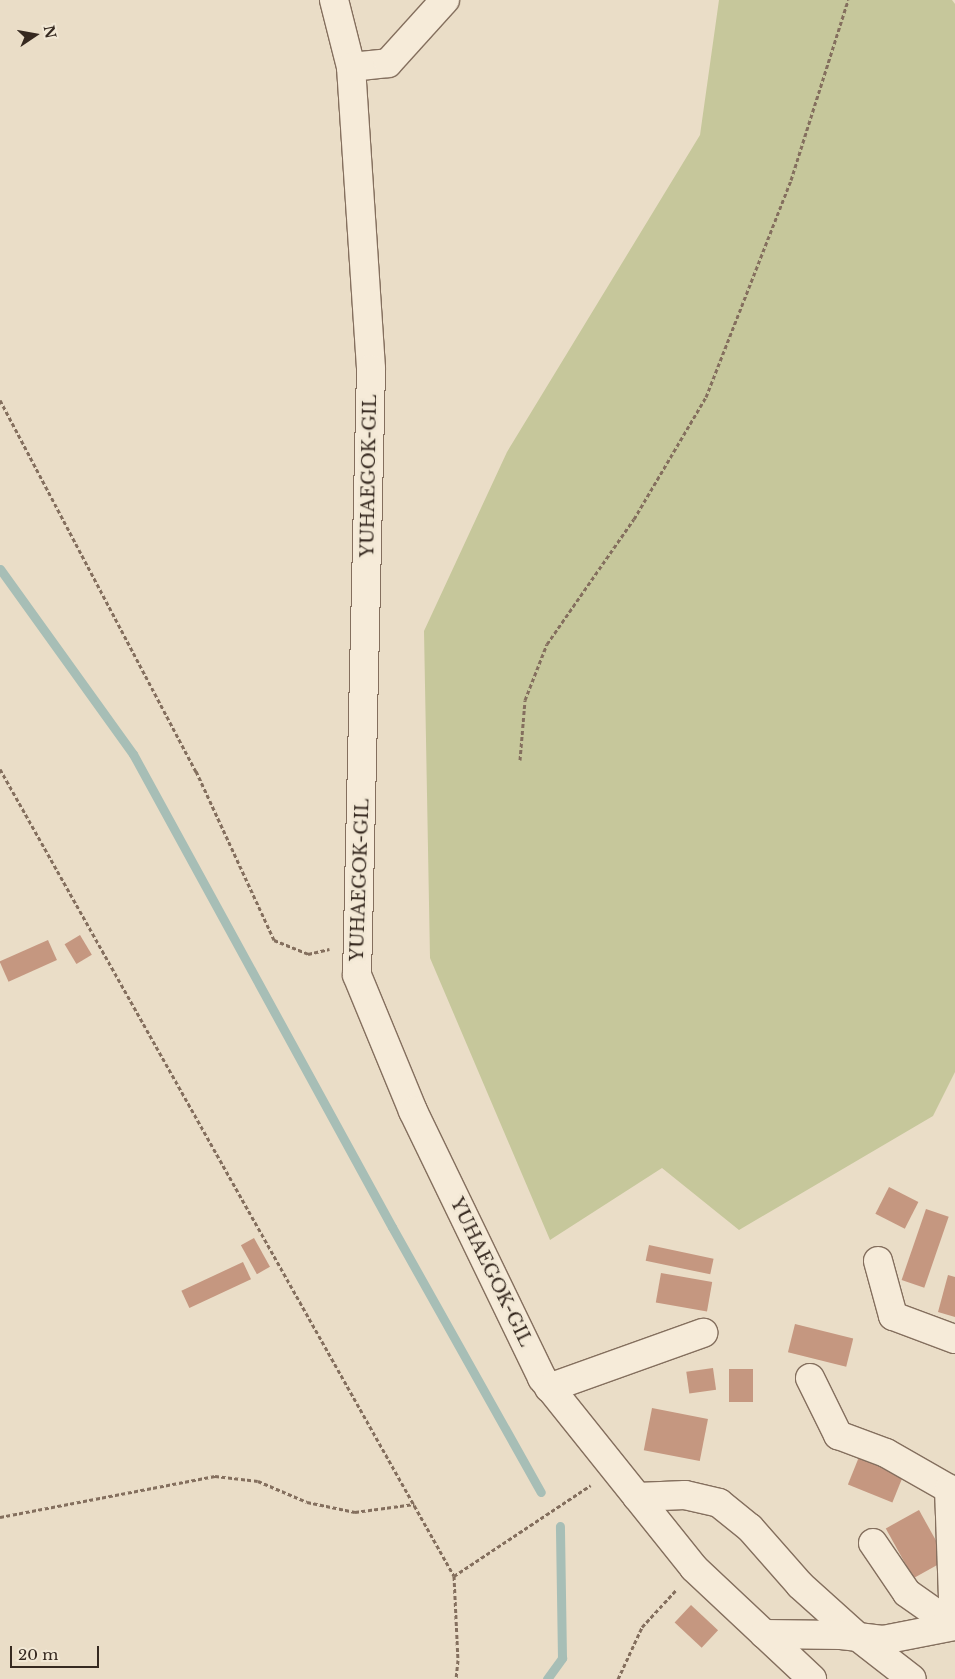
<!DOCTYPE html>
<style>
body{margin:0}
#map{position:relative;width:955px;height:1679px;overflow:hidden;background:#eaddc7;font-family:"Libre Baskerville",serif}
div>[style]{position:absolute}
.green>*{inset:0;background:#c6c79b}
.stream>*{height:9px;margin:-4.5px;padding:0 4.5px;transform-origin:4.5px;border-radius:4.5px;background:#a7beb6}
.building>*{inset:0;background:#c59780;transform-origin:0 0}
.path>*{height:3px;margin-top:-1.5px;transform-origin:0;background:repeating-linear-gradient(90deg,#846f5e 0 4px,transparent 0 6.5px)}
.roads{filter:drop-shadow(1px 0 #846f5e) drop-shadow(-1px 0 #846f5e) drop-shadow(0 1px #846f5e) drop-shadow(0 -1px #846f5e)}
.minor>*{height:28px;margin:-14px;padding:0 14px;transform-origin:14px;border-radius:14px;background:#f6ebd9}
span{translate:-50% -50%;white-space:nowrap;text-align:center;line-height:1.15;-webkit-text-stroke:5px #f2e8d5;paint-order:stroke}
.street-label{font-size:18px;color:#362920}
.north{position:absolute;left:10px;top:10px;width:50px;height:50px;-webkit-text-stroke:4px #f2e8d5;paint-order:stroke;rotate:78deg;font-size:14px;font-weight:700;line-height:20px;text-align:center;color:#362920}
.north::after{content:'';display:block;margin:auto;width:18px;height:22px;background:#362920;clip-path:polygon(50% 0,100% 100%,50% 72%,0 100%)}
.scale{position:absolute;left:10px;top:1646px;width:89px;height:22px;box-sizing:border-box;border:2px solid #362920;border-top:0;padding-left:6px;font-size:15px;line-height:18px;white-space:nowrap;color:#362920;-webkit-text-stroke:4px #f2e8d5;paint-order:stroke}
</style>
<div id="map">
<div class="green">
<div style="clip-path:polygon(719px 0,952px 0,955px 4px,955px 1072px,933px 1116px,739px 1230px,662px 1168px,550px 1240px,430px 958px,424px 631px,507px 452px,700px 135px)"></div>
</div>
<div class="stream">
<div style="left:0;top:569px;width:228px;rotate:54.3deg"></div>
<div style="left:133px;top:754px;width:539px;rotate:61.3deg"></div>
<div style="left:392px;top:1227px;width:304px;rotate:60.7deg"></div>
<div style="left:547px;top:1679px;width:26px;rotate:-54deg"></div>
<div style="left:562px;top:1658px;width:132px;rotate:-90.9deg"></div>
</div>
<div class="building">
<div style="left:80px;top:935px;width:23px;height:18px;rotate:59deg"></div>
<div style="left:48px;top:940px;width:22px;height:53px;rotate:66deg"></div>
<div style="left:889px;top:1187px;width:33px;height:30px;rotate:27deg"></div>
<div style="left:926px;top:1209px;width:24px;height:75px;rotate:19deg"></div>
<div style="left:254px;top:1238px;width:33px;height:15px;rotate:61deg"></div>
<div style="left:649px;top:1245px;width:66px;height:16px;rotate:12deg"></div>
<div style="left:243px;top:1262px;width:19px;height:68px;rotate:65deg"></div>
<div style="left:661px;top:1273px;width:52px;height:30px;rotate:10deg"></div>
<div style="clip-path:polygon(948px 1275px,955px 1277px,955px 1317px,938px 1312px)"></div>
<div style="left:795px;top:1324px;width:60px;height:29px;rotate:14deg"></div>
<div style="left:713px;top:1368px;width:22px;height:27px;rotate:82deg"></div>
<div style="left:753px;top:1369px;width:33px;height:24px;rotate:90deg"></div>
<div style="left:652px;top:1408px;width:57px;height:43px;rotate:11deg"></div>
<div style="left:861px;top:1452px;width:48px;height:35px;rotate:22deg"></div>
<div style="left:919px;top:1510px;width:57px;height:38px;rotate:61deg"></div>
<div style="left:691px;top:1605px;width:37px;height:24px;rotate:43deg"></div>
</div>
<div class="path">
<div style="left:0;top:400px;width:420px;rotate:62.2deg"></div>
<div style="left:196px;top:771px;width:186px;rotate:65.2deg"></div>
<div style="left:274px;top:940px;width:37px;rotate:22deg"></div>
<div style="left:308px;top:954px;width:22px;rotate:-13deg"></div>
<div style="left:520px;top:760px;width:60px;rotate:-85.2deg"></div>
<div style="left:525px;top:700px;width:60px;rotate:-68.6deg"></div>
<div style="left:547px;top:644px;width:152px;rotate:-55.2deg"></div>
<div style="left:634px;top:519px;width:142px;rotate:-59.5deg"></div>
<div style="left:706px;top:397px;width:233px;rotate:-68.6deg"></div>
<div style="left:791px;top:180px;width:189px;rotate:-72.4deg"></div>
<div style="left:0;top:769px;width:926px;rotate:60.64deg"></div>
<div style="left:454px;top:1576px;width:84px;rotate:87.3deg"></div>
<div style="left:458px;top:1660px;width:19px;rotate:96deg"></div>
<div style="left:0;top:1517px;width:219px;rotate:-10.8deg"></div>
<div style="left:215px;top:1476px;width:43px;rotate:6.6deg"></div>
<div style="left:258px;top:1481px;width:53px;rotate:23.2deg"></div>
<div style="left:307px;top:1502px;width:49px;rotate:11.8deg"></div>
<div style="left:355px;top:1512px;width:60px;rotate:-7.7deg"></div>
<div style="left:454px;top:1576px;width:164px;rotate:-33.6deg"></div>
<div style="left:618px;top:1679px;width:57px;rotate:-65.2deg"></div>
<div style="left:642px;top:1627px;width:50px;rotate:-47.4deg"></div>
</div>
<div class="roads">
<div class="minor">
<div style="left:334px;top:0;width:69px;rotate:75.8deg"></div>
<div style="left:351px;top:67px;width:303px;rotate:86.2deg"></div>
<div style="left:371px;top:369px;width:606px;rotate:91.32deg"></div>
<div style="left:357px;top:975px;width:147px;rotate:67.6deg"></div>
<div style="left:413px;top:1111px;width:297px;rotate:64.2deg"></div>
<div style="left:542px;top:1378px;width:243px;rotate:51.3deg"></div>
<div style="left:694px;top:1568px;width:162px;rotate:43.2deg"></div>
<div style="left:351px;top:67px;width:37px;rotate:-6deg"></div>
<div style="left:388px;top:63px;width:85px;rotate:-47.9deg"></div>
<div style="left:878px;top:1261px;width:57px;rotate:74.7deg"></div>
<div style="left:893px;top:1316px;width:66px;rotate:20.4deg"></div>
<div style="left:810px;top:1378px;width:64px;rotate:63.8deg"></div>
<div style="left:838px;top:1435px;width:51px;rotate:20.6deg"></div>
<div style="left:886px;top:1453px;width:73px;rotate:29.7deg"></div>
<div style="left:949px;top:1489px;width:137px;rotate:87.9deg"></div>
<div style="left:549px;top:1388px;width:164px;rotate:-19.7deg"></div>
<div style="left:637px;top:1497px;width:48px;rotate:-2.4deg"></div>
<div style="left:685px;top:1495px;width:35px;rotate:13deg"></div>
<div style="left:719px;top:1503px;width:40px;rotate:39deg"></div>
<div style="left:750px;top:1528px;width:76px;rotate:48.7deg"></div>
<div style="left:800px;top:1585px;width:78px;rotate:41.9deg"></div>
<div style="left:858px;top:1637px;width:68px;rotate:37.9deg"></div>
<div style="left:873px;top:1543px;width:60px;rotate:55.8deg"></div>
<div style="left:907px;top:1593px;width:57px;rotate:35.1deg"></div>
<div style="left:764px;top:1634px;width:77px;rotate:0.7deg"></div>
<div style="left:841px;top:1635px;width:42px;rotate:6.8deg"></div>
<div style="left:883px;top:1640px;width:73px;rotate:-11deg"></div>
</div>
</div>
<div class="street-label">
<span style="left:369px;top:476px;rotate:-89deg">YUHAEGOK-GIL</span>
<span style="left:360px;top:880px;rotate:-88deg">YUHAEGOK-GIL</span>
<span style="left:491px;top:1272px;rotate:64deg">YUHAEGOK-GIL</span>
</div>
<div class="north">N</div>
<div class="scale">20 m</div>
</div>
